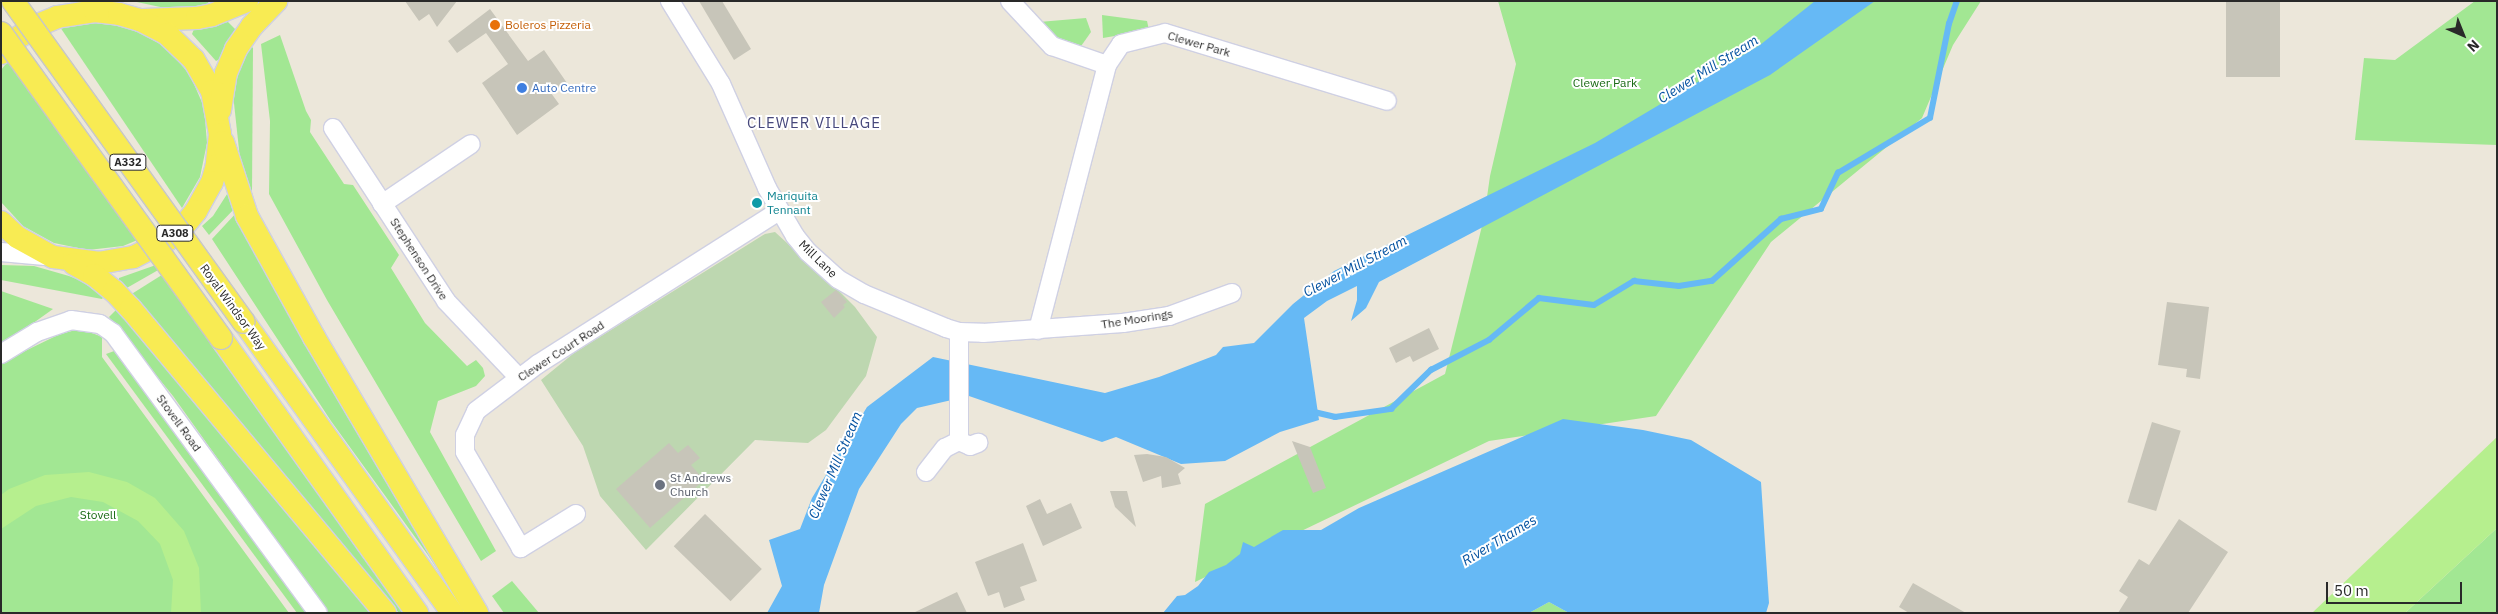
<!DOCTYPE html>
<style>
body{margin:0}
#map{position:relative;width:2498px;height:614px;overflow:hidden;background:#ece7da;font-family:"IBM Plex Sans",sans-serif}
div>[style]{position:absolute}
.green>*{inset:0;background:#a2e793}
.cemetery>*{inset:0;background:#bdd7b0}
.pitch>*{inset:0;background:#b6ef8e}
.water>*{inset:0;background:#66b9f5}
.stream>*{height:5.5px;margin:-2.75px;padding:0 2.75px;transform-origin:2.75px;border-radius:2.75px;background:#66b9f5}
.building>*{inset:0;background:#c7c5b9;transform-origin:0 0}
.roads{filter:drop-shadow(1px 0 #cfd0e3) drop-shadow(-1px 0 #cfd0e3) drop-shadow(0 1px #cfd0e3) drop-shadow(0 -1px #cfd0e3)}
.minor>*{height:18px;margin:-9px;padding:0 9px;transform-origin:9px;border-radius:9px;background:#fff}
.major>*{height:22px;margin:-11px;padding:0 11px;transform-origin:11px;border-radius:11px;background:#f8eb53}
.bridges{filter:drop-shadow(1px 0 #c7c7c7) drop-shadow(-1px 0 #c7c7c7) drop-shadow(0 1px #c7c7c7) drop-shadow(0 -1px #c7c7c7)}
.major-bridge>*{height:22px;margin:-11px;padding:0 11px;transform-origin:11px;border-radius:11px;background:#f8eb53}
.dots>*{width:14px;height:14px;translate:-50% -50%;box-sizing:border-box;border:2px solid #fff;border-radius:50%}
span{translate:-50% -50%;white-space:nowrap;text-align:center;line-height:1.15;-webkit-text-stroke:4px #fff;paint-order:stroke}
.shield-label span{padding:1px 4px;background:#fff;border:1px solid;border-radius:4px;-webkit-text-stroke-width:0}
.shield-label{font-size:11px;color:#292929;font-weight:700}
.food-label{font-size:12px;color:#c56008}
.left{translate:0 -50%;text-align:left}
.street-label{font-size:12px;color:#292929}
.park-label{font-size:12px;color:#1a6a15}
.shop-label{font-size:12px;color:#366cbe}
.culture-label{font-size:12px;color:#0d838f}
.worship-label{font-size:12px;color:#5b616d}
.water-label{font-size:14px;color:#0653a1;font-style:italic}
.quarter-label{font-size:15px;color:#47487c;letter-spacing:1px}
.frame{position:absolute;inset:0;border:2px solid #292929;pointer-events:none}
.north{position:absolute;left:2438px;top:10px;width:50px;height:50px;-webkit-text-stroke:4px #fff;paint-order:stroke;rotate:136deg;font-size:14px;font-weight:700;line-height:20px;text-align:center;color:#292929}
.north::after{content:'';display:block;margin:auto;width:18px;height:22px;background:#292929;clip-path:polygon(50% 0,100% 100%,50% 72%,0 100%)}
.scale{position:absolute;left:2326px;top:582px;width:136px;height:22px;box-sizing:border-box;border:2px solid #292929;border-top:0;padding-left:6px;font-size:15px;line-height:18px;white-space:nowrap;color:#292929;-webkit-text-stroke:4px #fff;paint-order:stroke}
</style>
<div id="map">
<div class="green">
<div style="clip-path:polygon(132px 1px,208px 1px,209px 6px,165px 8px)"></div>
<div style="clip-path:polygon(1498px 1px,1981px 1px,1953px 45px,1922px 118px,1771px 242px,1656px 416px,1489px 441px,1195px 582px,1205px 504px,1445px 374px,1484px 218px,1490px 176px,1516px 64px)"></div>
<div style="clip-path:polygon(2475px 1px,2497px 1px,2497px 145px,2355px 140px,2364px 58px,2395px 60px)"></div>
<div style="clip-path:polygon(1102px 15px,1147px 21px,1149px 30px,1103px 38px)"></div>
<div style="clip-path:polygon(1086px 18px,1091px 32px,1079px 49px,1058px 42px,1039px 22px)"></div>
<div style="clip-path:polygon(100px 22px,136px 30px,167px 48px,190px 75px,204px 107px,207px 143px,200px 177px,182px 208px,60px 27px)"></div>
<div style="clip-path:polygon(228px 22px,236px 30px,220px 59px,216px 61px,192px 34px,194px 29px)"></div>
<div style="clip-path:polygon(280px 35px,306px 111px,311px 120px,310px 132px,344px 184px,353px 185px,399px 255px,391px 268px,425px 323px,467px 366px,476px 360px,483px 368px,485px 376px,476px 386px,438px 401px,430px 432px,496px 551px,481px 561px,327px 300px,269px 194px,270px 121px,261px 44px)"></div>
<div style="clip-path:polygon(250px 45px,253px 48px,252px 192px,241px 168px,233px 94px,238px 69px)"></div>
<div style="clip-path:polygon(10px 59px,140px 239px,123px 246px,88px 250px,54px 243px,23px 226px,1px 202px,1px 70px)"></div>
<div style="clip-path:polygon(229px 191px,237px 206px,209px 235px,202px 226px,213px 216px)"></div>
<div style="clip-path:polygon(238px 211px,456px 599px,428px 555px,331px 421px,212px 239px)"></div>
<div style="clip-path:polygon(1px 265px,34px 266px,69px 276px,86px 283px,105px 295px,102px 299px,1px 280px)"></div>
<div style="clip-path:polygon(156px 265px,160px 269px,125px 289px,119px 283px,119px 278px)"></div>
<div style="clip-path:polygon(165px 273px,405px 613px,399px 613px,347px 554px,130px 295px)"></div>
<div style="clip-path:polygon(1px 291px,53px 309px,1px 346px)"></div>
<div style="clip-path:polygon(117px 309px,288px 515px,371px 613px,328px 613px,173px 396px,109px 317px)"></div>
<div style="clip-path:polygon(76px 330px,87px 331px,102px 337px,102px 357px,289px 613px,1px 613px,1px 365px,25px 351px,60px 334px)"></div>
<div style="clip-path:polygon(117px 350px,309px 613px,297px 613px,106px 354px)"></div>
<div style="clip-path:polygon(2497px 528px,2497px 613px,2405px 613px)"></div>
<div style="clip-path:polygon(512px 581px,539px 613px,504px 613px,492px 596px)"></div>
<div style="clip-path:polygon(1549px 602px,1569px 613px,1529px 613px)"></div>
</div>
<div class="cemetery">
<div style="clip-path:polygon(775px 232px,833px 285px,855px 307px,877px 337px,866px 376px,826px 430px,808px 443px,755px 440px,646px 550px,600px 496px,583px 446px,541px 380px,574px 353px,765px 234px)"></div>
</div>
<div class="pitch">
<div style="clip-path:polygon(2497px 437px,2497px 528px,2405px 613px,2312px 613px)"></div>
<div style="clip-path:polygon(89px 472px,127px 482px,155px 498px,184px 531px,199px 568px,201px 613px,171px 613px,173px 580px,160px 544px,138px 521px,103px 502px,71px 497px,36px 506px,1px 529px,1px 495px,9px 489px,45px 475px)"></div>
</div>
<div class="water">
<div style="clip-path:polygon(1815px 1px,1875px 1px,1770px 75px,1379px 282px,1366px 308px,1351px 321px,1357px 300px,1357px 286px,1327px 301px,1304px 318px,1319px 420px,1280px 432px,1225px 461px,1181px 464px,1116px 437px,1102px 442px,969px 396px,917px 408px,901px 424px,859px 489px,824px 585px,819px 613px,767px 613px,782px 586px,769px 540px,800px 529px,812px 498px,867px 407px,933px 357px,1105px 393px,1159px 377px,1216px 355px,1223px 347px,1254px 343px,1293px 304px,1334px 271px,1595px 143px,1760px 45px)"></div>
<div style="clip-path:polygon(1563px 419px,1643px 430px,1691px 440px,1761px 482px,1769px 603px,1766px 613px,1569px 613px,1549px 602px,1529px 613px,1163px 613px,1177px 596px,1185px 595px,1198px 586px,1209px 572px,1226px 565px,1240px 554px,1243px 542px,1254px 547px,1283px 530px,1321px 530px,1359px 508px)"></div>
</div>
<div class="stream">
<div style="left:1310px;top:411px;width:26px;rotate:13deg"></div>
<div style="left:1335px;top:417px;width:57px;rotate:-8.1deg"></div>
<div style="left:1391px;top:409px;width:56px;rotate:-44.3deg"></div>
<div style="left:1431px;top:370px;width:65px;rotate:-27.3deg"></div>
<div style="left:1489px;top:340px;width:65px;rotate:-40deg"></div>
<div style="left:1539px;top:298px;width:55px;rotate:7.3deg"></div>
<div style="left:1594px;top:305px;width:47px;rotate:-31deg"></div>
<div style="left:1634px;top:281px;width:45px;rotate:6.3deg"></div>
<div style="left:1679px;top:286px;width:33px;rotate:-9deg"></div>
<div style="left:1712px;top:281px;width:93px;rotate:-41.9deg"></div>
<div style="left:1781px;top:219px;width:41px;rotate:-14deg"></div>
<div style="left:1821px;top:209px;width:40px;rotate:-65deg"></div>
<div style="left:1838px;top:173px;width:107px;rotate:-30.9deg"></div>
<div style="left:1930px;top:118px;width:96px;rotate:-78.6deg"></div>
<div style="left:1949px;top:24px;width:24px;rotate:-71deg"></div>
</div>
<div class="building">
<div style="clip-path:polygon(405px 1px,457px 1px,437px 27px,429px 14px,419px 21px)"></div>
<div style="clip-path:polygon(699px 1px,722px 1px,751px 49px,734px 60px)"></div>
<div style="left:2226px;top:1px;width:54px;height:76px"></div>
<div style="clip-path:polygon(490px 9px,528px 61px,544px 50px,567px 83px,551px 93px,559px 104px,517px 135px,482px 83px,508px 64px,486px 33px,457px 53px,448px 41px)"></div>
<div style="clip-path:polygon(836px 290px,847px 302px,843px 305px,845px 307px,834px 318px,821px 302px)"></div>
<div style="clip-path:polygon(2167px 302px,2209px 307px,2200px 379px,2186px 377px,2187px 369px,2158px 365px)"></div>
<div style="clip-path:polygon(1429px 328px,1439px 349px,1413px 362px,1410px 356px,1396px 363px,1389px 348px)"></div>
<div style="left:2152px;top:422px;width:30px;height:84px;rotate:17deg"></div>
<div style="clip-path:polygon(1292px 441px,1310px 447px,1326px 488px,1313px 493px)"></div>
<div style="clip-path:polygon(669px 443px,678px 453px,688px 445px,700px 458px,691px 465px,704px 480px,650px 528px,616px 489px)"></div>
<div style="clip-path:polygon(1147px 454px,1166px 457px,1185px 468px,1178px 474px,1181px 484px,1162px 488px,1161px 476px,1143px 482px,1134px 455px)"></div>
<div style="clip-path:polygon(1110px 491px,1127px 491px,1136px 527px,1115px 507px)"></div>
<div style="clip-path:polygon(1040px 499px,1047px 514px,1071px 503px,1082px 528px,1043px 546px,1026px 506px)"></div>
<div style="left:705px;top:514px;width:79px;height:45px;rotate:44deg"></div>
<div style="clip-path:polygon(2179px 519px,2228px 552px,2188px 613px,2118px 613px,2128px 597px,2119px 591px,2139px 559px,2149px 565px)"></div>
<div style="clip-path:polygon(1023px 543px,1037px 581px,1020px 587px,1025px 600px,1004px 608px,999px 592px,988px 596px,975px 562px)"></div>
<div style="clip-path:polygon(1913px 583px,1966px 613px,1909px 613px,1899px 607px)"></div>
<div style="clip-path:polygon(957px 592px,967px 613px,913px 613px)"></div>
</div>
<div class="roads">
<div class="minor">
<div style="left:670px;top:1px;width:97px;rotate:58.4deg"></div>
<div style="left:721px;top:84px;width:114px;rotate:66.1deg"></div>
<div style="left:767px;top:188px;width:56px;rotate:59.7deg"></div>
<div style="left:795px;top:236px;width:21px;rotate:51deg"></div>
<div style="left:808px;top:252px;width:40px;rotate:42deg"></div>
<div style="left:838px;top:279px;width:30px;rotate:30deg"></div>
<div style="left:864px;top:294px;width:89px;rotate:22.5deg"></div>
<div style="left:946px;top:328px;width:14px;rotate:17deg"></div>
<div style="left:959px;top:332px;width:24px;rotate:2deg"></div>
<div style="left:983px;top:333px;width:140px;rotate:-4.1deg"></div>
<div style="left:1123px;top:323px;width:47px;rotate:-8.7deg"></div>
<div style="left:1169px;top:316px;width:67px;rotate:-20.1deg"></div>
<div style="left:1010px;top:1px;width:62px;rotate:47deg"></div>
<div style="left:1052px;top:46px;width:58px;rotate:19.1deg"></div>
<div style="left:1107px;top:65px;width:25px;rotate:-56deg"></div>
<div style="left:1121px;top:44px;width:45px;rotate:-14deg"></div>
<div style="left:1165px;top:33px;width:232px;rotate:17deg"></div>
<div style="left:333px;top:128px;width:207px;rotate:56.8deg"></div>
<div style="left:446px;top:301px;width:106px;rotate:46.5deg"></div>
<div style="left:382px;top:204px;width:107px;rotate:-34deg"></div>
<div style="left:1px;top:252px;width:44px;rotate:5.2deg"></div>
<div style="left:1038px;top:330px;width:274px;rotate:-75.4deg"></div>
<div style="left:1px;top:354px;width:42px;rotate:-31.4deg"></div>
<div style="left:37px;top:332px;width:36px;rotate:-19deg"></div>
<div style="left:71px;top:320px;width:29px;rotate:8deg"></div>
<div style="left:100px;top:324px;width:16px;rotate:35deg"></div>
<div style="left:113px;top:333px;width:347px;rotate:53.8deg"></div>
<div style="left:959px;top:441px;width:12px;rotate:24deg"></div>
<div style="left:970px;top:446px;width:9px;rotate:-21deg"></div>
<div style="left:926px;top:472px;width:31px;rotate:-52deg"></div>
<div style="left:945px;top:448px;width:16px;rotate:-27deg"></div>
<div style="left:959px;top:441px;width:109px;rotate:-90deg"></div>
<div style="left:576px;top:514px;width:65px;rotate:148.3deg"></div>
<div style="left:521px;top:548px;width:111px;rotate:-120.3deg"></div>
<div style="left:465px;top:452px;width:17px;rotate:-90deg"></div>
<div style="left:465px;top:435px;width:26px;rotate:-65deg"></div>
<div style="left:476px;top:411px;width:78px;rotate:-37.2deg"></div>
<div style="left:538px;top:364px;width:285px;rotate:-32.4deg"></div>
</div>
<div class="major">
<div style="left:143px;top:20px;width:54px;rotate:-2.1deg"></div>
<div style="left:197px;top:18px;width:15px;rotate:-11deg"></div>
<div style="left:212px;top:15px;width:38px;rotate:-22deg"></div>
<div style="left:1px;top:53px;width:18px;rotate:-45deg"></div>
<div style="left:14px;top:40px;width:26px;rotate:-32deg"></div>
<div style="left:36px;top:26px;width:23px;rotate:-23deg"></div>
<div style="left:57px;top:17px;width:38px;rotate:-9deg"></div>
<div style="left:95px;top:11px;width:24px;rotate:7deg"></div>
<div style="left:119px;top:14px;width:22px;rotate:16deg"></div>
<div style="left:140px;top:20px;width:30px;rotate:27deg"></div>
<div style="left:167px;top:34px;width:37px;rotate:44deg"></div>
<div style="left:194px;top:60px;width:36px;rotate:60deg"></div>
<div style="left:212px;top:91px;width:44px;rotate:79.5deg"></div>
<div style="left:220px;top:134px;width:31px;rotate:96deg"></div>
<div style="left:217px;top:165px;width:18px;rotate:106deg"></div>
<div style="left:212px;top:182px;width:33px;rotate:119deg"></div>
<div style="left:196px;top:211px;width:19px;rotate:129deg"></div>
<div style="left:184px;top:226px;width:22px;rotate:141deg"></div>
<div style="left:167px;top:240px;width:38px;rotate:153deg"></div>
<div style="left:133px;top:257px;width:34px;rotate:170deg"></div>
<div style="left:100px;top:263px;width:47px;rotate:-172.7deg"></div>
<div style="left:53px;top:257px;width:41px;rotate:-150.9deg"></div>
<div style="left:17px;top:237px;width:22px;rotate:-137deg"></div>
<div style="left:220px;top:110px;width:37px;rotate:-81deg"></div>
<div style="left:226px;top:73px;width:26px;rotate:-67deg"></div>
<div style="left:236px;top:49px;width:28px;rotate:-55deg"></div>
<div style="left:252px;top:26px;width:35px;rotate:-46deg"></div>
<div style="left:223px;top:142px;width:78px;rotate:72deg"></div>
<div style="left:247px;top:216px;width:138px;rotate:61deg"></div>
<div style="left:314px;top:337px;width:321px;rotate:59.4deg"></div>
<div style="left:74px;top:264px;width:23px;rotate:29deg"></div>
<div style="left:94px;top:275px;width:26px;rotate:39deg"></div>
<div style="left:114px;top:291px;width:25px;rotate:47deg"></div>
<div style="left:131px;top:309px;width:396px;rotate:50.1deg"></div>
<div style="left:244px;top:322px;width:358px;rotate:54.4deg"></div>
<div style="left:221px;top:338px;width:338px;rotate:54.5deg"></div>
</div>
</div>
<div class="bridges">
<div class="major-bridge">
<div style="left:13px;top:1px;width:395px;rotate:54.3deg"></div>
<div style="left:1px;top:33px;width:376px;rotate:54.2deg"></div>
</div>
</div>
<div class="dots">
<div style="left:495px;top:25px;background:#e8710a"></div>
<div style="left:522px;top:88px;background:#3f7fe0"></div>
<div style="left:757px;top:203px;background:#0f9aa8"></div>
<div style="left:660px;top:485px;background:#6b7280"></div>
</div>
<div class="shield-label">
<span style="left:128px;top:162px">A332</span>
<span style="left:175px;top:233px">A308</span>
</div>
<div class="food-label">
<span class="left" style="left:505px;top:25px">Boleros Pizzeria</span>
</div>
<div class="street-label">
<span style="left:1199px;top:44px;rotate:16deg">Clewer Park</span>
<span style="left:419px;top:259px;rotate:57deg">Stephenson Drive</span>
<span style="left:818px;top:259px;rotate:44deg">Mill Lane</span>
<span style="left:233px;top:307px;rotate:54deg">Royal Windsor Way</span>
<span style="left:1137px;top:319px;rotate:-9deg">The Moorings</span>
<span style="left:561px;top:351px;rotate:-33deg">Clewer Court Road</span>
<span style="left:179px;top:423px;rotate:54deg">Stovell Road</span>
</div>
<div class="park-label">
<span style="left:1605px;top:83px">Clewer Park</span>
<span style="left:98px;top:515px">Stovell</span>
</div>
<div class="shop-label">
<span class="left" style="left:532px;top:88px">Auto Centre</span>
</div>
<div class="culture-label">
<span class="left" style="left:767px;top:203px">Mariquita<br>Tennant</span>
</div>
<div class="worship-label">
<span class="left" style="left:670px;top:485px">St Andrews<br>Church</span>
</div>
<div class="water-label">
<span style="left:1708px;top:69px;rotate:-32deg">Clewer Mill Stream</span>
<span style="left:1355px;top:266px;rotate:-28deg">Clewer Mill Stream</span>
<span style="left:835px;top:465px;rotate:-67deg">Clewer Mill Stream</span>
<span style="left:1499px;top:540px;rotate:-31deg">River Thames</span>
</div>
<div class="quarter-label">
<span style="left:814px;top:123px">CLEWER VILLAGE</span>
</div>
<div class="frame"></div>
<div class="north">N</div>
<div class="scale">50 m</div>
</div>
